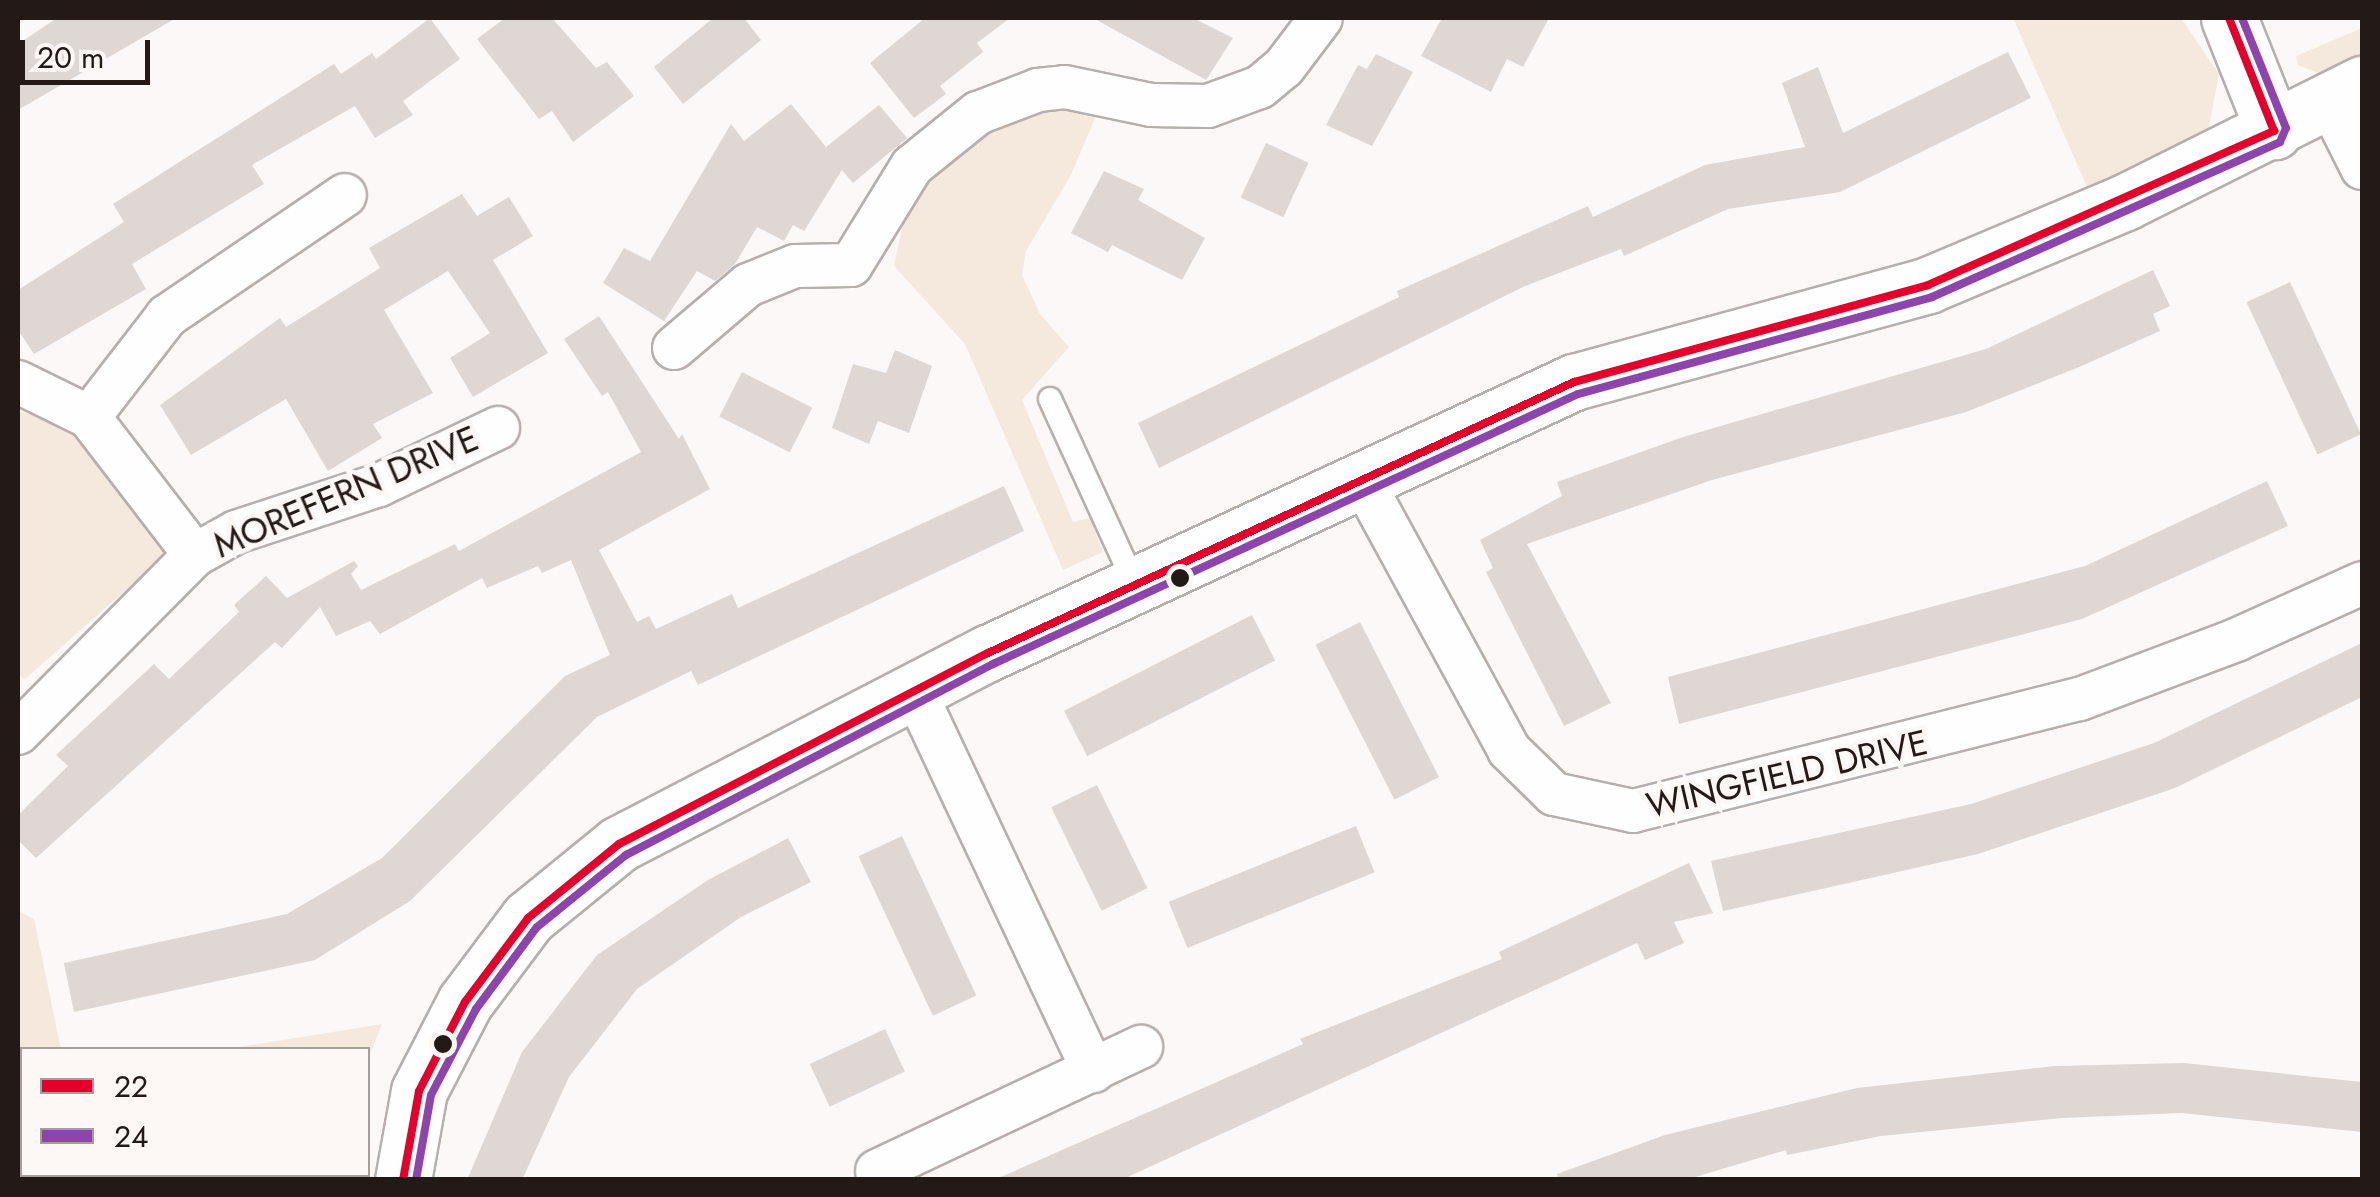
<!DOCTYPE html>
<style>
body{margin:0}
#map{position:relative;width:2380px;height:1197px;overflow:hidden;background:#fcf8f7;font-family:Jost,sans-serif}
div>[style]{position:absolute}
.green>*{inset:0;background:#f5e9dd}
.building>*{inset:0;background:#dfd7d3;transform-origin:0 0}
.roads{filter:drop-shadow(2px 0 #b6afae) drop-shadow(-2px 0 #b6afae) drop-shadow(0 2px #b6afae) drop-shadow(0 -2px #b6afae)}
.lane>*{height:22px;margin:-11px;padding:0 11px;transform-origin:11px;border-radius:11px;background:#fffefe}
.street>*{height:42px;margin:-21px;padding:0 21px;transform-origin:21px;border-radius:21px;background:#fffefe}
.secondary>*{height:55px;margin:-27.5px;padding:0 27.5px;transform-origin:27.5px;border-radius:27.5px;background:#fffefe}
.bus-1>*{height:8px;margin:-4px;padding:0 4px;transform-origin:4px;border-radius:4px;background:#e4002b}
.bus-2>*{height:8px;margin:-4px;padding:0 4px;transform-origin:4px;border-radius:4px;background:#8e44ad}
.dots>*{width:28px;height:28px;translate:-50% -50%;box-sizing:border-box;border:5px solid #fdf7f6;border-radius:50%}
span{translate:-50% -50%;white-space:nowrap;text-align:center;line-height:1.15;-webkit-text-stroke:9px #fdf7f6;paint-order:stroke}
.street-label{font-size:35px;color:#231917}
.frame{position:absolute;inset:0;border:20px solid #231917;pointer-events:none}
.legend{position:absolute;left:20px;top:1047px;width:350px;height:130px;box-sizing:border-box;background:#fdf7f6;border:2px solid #a69e9d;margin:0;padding:12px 18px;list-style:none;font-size:30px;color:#231917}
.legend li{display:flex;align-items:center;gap:20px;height:50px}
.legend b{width:50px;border:2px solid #a69e9d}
.scale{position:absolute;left:20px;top:40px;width:130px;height:45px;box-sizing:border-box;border:5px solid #231917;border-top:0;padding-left:12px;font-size:30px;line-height:35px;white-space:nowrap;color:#231917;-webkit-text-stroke:8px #fdf7f6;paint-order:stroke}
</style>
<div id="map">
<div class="green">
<div style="clip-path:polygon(2013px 18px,2181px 18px,2219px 74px,2206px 142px,2095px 205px)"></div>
<div style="clip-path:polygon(2362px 28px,2362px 70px,2331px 78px,2298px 65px,2296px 56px)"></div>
<div style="clip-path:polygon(1042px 109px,1098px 111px,1071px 175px,1026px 251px,1022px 275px,1040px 314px,1069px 347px,1022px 400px,1073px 522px,1090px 518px,1103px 552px,1063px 570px,965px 344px,894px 266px,906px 208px,930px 172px,982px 131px)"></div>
<div style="clip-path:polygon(18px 411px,71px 426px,170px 551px,25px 679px,18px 675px)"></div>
<div style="clip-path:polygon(18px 911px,34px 919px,61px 1049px,22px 1050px,22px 1174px,70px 1179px,18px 1179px)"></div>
<div style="clip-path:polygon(382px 1024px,368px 1059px,368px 1050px,227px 1049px)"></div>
</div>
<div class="building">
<div style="clip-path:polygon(57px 18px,176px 18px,18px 110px,18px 44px)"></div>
<div style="clip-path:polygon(430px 18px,460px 59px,403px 101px,413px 115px,375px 138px,355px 106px,252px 165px,264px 184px,132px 264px,146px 289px,34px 354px,18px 330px,18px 290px,124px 222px,113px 204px,334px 64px,341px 74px,372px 53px,376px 59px)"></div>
<div style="clip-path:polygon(505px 18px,552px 18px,596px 68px,607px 62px,634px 96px,573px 142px,552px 111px,539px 119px,477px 39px)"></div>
<div style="clip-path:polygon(713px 18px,744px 18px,761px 40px,683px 104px,654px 67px)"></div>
<div style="clip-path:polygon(925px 18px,1010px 18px,977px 43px,983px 52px,940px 86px,946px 94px,914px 118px,870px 63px)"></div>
<div style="clip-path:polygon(1093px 18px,1193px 18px,1233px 38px,1206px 80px)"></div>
<div style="clip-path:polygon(1442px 18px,1549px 18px,1523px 67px,1507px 59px,1491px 92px,1421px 56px)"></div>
<div style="clip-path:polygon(2008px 52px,2031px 98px,1840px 192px,1728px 209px,1624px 256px,1621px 249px,1523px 287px,1159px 468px,1138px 423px,1399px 297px,1397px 291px,1588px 206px,1593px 217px,1705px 165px,1805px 147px,1782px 83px,1818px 67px,1843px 133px)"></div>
<div style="clip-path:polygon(1376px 54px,1413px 72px,1372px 146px,1326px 125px,1358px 65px,1367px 69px)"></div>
<div style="clip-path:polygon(791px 104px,826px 147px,879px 105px,907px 138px,853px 183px,842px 170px,804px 231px,793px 225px,784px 241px,757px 227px,735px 264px,715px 281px,697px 271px,664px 321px,603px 283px,624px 248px,650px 261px,731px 124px,744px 141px)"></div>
<div style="left:1266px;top:143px;width:47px;height:60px;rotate:25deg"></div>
<div style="clip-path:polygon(1104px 171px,1144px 189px,1138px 200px,1205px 238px,1182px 280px,1112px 245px,1108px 252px,1071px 233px)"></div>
<div style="clip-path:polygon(462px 194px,477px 216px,509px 197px,533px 236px,493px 260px,548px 353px,473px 397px,450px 358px,490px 333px,448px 271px,384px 310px,433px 393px,373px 424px,382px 438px,328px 471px,286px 399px,191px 455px,160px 405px,280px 318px,286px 327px,380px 268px,369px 248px)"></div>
<div style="clip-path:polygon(2153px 270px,2170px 306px,2153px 314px,2160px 331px,2077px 368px,1966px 412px,1712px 480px,1527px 544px,1611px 703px,1564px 726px,1486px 572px,1493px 568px,1480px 540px,1562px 496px,1557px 482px,1683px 437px,1986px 349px)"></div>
<div style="left:2290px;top:282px;width:168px;height:48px;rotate:65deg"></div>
<div style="clip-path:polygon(599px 316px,679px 439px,682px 434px,710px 489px,599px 550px,637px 622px,649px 616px,656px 629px,732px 594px,738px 608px,1004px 486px,1024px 531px,698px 685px,691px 671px,597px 717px,410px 901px,315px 960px,74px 1012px,64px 963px,287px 914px,382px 858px,565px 676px,610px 655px,571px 560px,542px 573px,538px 566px,487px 588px,482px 578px,380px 634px,370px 621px,336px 636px,320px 607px,282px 648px,275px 642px,36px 858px,18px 840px,18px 815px,68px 766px,56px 755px,154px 664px,169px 679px,239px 612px,234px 605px,266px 576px,287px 598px,354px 561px,358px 566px,351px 574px,361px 590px,455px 544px,459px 551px,641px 452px,608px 392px,602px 396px,564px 339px)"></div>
<div style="clip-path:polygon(895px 350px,932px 366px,909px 433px,878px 421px,869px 444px,832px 428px,853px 364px,886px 373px)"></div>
<div style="left:742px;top:372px;width:79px;height:50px;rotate:27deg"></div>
<div style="clip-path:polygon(2267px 481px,2288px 526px,2082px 619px,1679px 724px,1668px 677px,2085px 566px)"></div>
<div style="left:1252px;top:615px;width:51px;height:211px;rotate:63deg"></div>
<div style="left:1360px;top:622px;width:174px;height:50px;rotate:63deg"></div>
<div style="clip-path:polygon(2362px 643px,2362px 697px,2175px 788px,1978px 854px,1723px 911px,1711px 861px,1971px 804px,2154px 743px)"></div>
<div style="left:1097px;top:785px;width:115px;height:51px;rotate:64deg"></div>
<div style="left:1356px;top:826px;width:50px;height:202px;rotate:68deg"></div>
<div style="left:902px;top:836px;width:176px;height:48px;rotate:65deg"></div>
<div style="clip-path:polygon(788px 838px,811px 882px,741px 917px,637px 989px,569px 1077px,522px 1180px,467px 1180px,522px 1052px,597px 955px,708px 880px)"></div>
<div style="clip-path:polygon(1689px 863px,1713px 913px,1674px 922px,1684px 943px,1645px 960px,1637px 943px,1121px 1180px,994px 1180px,1303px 1044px,1300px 1039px,1502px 959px,1499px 952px)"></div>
<div style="left:885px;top:1029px;width:47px;height:83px;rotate:65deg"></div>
<div style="clip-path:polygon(2184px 1063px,2362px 1082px,2362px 1132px,2182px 1113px,2062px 1118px,1881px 1136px,1787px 1155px,1786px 1150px,1685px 1180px,1558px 1180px,1557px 1174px,1665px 1135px,1857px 1088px,2055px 1066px)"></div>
</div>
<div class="roads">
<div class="lane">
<div style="left:1050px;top:399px;width:205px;rotate:65.4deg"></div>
</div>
<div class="street">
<div style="left:2329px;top:102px;width:74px;rotate:63.4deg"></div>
<div style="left:674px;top:348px;width:97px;rotate:-40.4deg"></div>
<div style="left:748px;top:285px;width:51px;rotate:-22deg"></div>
<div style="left:795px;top:266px;width:56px;rotate:-1deg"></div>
<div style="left:851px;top:265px;width:116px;rotate:-58.4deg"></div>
<div style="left:912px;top:166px;width:85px;rotate:-38.8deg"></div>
<div style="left:978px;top:113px;width:64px;rotate:-21deg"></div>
<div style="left:1038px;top:90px;width:27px;rotate:-6deg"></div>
<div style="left:1065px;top:87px;width:88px;rotate:11.8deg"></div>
<div style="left:1151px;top:105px;width:57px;rotate:1deg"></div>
<div style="left:1208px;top:106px;width:55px;rotate:-20.1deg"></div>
<div style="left:1260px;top:87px;width:31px;rotate:-40deg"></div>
<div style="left:1284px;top:67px;width:61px;rotate:-52.9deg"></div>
<div style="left:18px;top:382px;width:79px;rotate:26.2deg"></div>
<div style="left:89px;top:417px;width:174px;rotate:52.5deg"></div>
<div style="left:89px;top:417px;width:128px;rotate:-52.3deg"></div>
<div style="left:167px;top:316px;width:215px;rotate:-34.2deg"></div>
<div style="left:1362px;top:480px;width:307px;rotate:61.4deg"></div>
<div style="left:1509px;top:750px;width:63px;rotate:44.4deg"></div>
<div style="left:1554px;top:794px;width:81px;rotate:12.1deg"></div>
<div style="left:1633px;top:811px;width:461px;rotate:-14.1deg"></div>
<div style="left:2080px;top:699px;width:167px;rotate:-20.7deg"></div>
<div style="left:2236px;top:640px;width:138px;rotate:-24.3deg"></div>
<div style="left:915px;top:692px;width:419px;rotate:64.8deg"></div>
<div style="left:18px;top:733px;width:251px;rotate:-45.2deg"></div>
<div style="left:195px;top:555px;width:47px;rotate:-29.3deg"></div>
<div style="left:236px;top:532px;width:151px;rotate:-18.2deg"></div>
<div style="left:379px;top:485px;width:132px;rotate:-25.6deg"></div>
<div style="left:877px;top:1171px;width:292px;rotate:-25.2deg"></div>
</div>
<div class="secondary">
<div style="left:2229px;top:18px;width:122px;rotate:68.3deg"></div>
<div style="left:403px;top:1180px;width:90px;rotate:-79.8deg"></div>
<div style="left:419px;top:1091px;width:100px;rotate:-62.7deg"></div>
<div style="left:465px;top:1002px;width:105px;rotate:-53.1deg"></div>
<div style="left:528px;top:918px;width:117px;rotate:-39.1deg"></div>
<div style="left:619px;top:844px;width:416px;rotate:-27.4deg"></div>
<div style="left:988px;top:653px;width:646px;rotate:-24.82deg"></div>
<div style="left:1574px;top:382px;width:367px;rotate:-15.3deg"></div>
<div style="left:1928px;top:285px;width:214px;rotate:-22.8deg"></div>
<div style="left:2125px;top:202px;width:265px;rotate:-26.5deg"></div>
</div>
</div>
<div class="bus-1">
<div style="left:403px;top:1180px;width:90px;rotate:-79.8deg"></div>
<div style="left:419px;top:1091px;width:100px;rotate:-62.7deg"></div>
<div style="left:465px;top:1002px;width:105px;rotate:-53.1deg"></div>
<div style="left:528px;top:918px;width:117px;rotate:-39.1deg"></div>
<div style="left:619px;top:844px;width:416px;rotate:-27.4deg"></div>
<div style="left:988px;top:653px;width:646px;rotate:-24.82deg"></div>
<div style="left:1574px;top:382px;width:367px;rotate:-15.3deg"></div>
<div style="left:1928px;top:285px;width:379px;rotate:-24deg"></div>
<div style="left:2274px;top:131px;width:122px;rotate:-111.7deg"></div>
</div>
<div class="bus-2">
<div style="left:416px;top:1180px;width:86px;rotate:-80deg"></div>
<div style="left:431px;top:1095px;width:97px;rotate:-62.4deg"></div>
<div style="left:476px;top:1009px;width:102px;rotate:-53.4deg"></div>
<div style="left:537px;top:927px;width:114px;rotate:-39deg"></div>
<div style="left:626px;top:855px;width:414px;rotate:-27.5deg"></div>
<div style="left:993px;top:664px;width:644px;rotate:-24.78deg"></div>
<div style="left:1578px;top:394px;width:367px;rotate:-15.3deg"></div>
<div style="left:1932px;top:297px;width:381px;rotate:-24deg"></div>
<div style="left:2280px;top:142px;width:15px;rotate:-67deg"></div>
<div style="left:2286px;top:128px;width:118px;rotate:-111.8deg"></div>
</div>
<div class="dots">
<div style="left:1180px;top:578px;background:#231917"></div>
<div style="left:443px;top:1044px;background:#231917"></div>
</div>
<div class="street-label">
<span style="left:346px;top:492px;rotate:-23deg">MOREFERN DRIVE</span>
<span style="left:1787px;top:774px;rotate:-13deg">WINGFIELD DRIVE</span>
</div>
<div class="frame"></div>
<ul class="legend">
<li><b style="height:12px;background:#e4002b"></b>22</li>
<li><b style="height:12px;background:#8e44ad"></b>24</li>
</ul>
<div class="scale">20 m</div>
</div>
